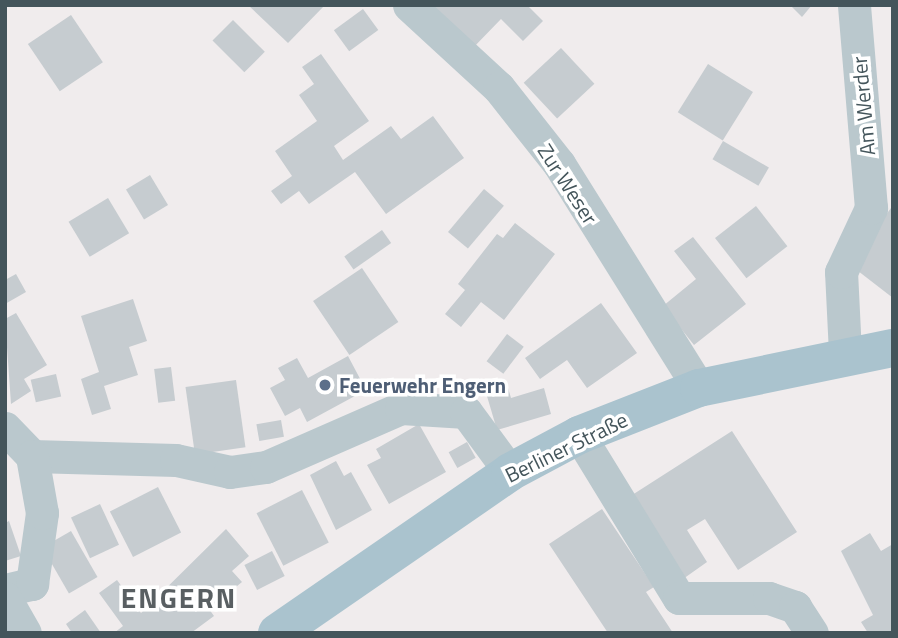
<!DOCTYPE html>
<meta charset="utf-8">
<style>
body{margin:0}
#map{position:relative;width:898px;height:638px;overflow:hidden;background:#f0eced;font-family:"Titillium Web",sans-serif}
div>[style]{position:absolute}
.building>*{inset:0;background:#c6ccd0;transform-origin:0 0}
.minor>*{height:33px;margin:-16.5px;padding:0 16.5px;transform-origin:16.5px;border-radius:16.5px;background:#bac8cd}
.major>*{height:38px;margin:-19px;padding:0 19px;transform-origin:19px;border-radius:19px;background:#aac3ce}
.dots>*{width:19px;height:19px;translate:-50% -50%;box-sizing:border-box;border:4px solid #fff;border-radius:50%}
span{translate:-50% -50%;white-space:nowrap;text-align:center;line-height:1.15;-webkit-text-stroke:7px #fff;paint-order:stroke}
.street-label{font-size:21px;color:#44555b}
.service-label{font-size:21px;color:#4e5e75;font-weight:700}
.left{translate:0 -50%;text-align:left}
.district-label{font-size:28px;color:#595f62;font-weight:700;letter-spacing:2px}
.frame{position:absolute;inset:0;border:7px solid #44555b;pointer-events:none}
</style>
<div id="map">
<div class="building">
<div style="clip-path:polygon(248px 5px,325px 5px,288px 43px)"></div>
<div style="clip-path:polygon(425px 5px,527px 5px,543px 21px,523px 41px,501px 19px,471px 50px)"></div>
<div style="clip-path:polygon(790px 5px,812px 5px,802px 17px)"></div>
<div style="left:363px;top:9px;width:26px;height:36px;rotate:54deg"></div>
<div style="left:71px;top:15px;width:57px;height:52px;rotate:56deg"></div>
<div style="left:233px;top:20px;width:45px;height:29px;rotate:45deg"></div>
<div style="left:561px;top:48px;width:49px;height:51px;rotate:47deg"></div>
<div style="clip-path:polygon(321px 54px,369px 121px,334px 146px,343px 160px,391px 126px,401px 139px,433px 116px,464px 158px,386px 214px,355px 172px,309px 204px,299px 191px,281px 204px,271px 191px,292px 176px,275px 151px,317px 121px,299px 95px,314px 84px,302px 67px)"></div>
<div style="left:708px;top:64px;width:53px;height:57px;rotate:32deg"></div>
<div style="left:723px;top:141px;width:53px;height:21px;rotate:30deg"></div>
<div style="left:150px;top:175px;width:35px;height:28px;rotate:59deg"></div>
<div style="left:484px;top:189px;width:26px;height:56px;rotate:40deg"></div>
<div style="left:108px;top:198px;width:41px;height:46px;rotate:59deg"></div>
<div style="left:756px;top:206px;width:51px;height:52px;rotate:52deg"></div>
<div style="clip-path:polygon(891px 208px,893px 209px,893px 298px,849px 264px)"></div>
<div style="clip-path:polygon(515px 223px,555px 254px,504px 320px,481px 302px,461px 327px,445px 314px,465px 290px,458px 284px,497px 234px,503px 238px)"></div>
<div style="left:382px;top:230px;width:16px;height:46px;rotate:55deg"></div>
<div style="clip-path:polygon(693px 237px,746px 304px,694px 345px,663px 306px,696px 279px,674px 251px)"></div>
<div style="left:362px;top:268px;width:65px;height:59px;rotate:56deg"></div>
<div style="clip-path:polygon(16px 274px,26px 292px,5px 304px,5px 280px)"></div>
<div style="clip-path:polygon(133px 299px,147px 341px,129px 347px,138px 375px,104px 386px,111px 409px,92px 415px,81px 379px,99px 372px,81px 316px)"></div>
<div style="clip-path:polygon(601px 303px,637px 353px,587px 388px,567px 360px,540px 379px,525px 358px)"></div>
<div style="clip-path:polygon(16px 313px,47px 365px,24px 379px,31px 391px,11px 404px,5px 319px)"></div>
<div style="left:507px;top:334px;width:21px;height:34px;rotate:37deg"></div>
<div style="clip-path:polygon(348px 356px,366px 390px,307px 422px,300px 408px,285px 416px,270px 388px,285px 380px,278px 368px,297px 358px,308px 378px)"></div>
<div style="left:171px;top:367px;width:34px;height:17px;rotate:83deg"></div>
<div style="left:56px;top:374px;width:23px;height:26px;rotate:77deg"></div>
<div style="left:236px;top:380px;width:68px;height:51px;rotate:82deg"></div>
<div style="clip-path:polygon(506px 381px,511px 398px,544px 388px,551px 414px,497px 430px,484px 386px)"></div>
<div style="left:281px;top:420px;width:17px;height:25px;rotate:80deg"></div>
<div style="clip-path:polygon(419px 424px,446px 472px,389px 504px,367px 465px,381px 458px,376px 449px)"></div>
<div style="clip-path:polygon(732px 431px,797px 532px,738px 570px,705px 519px,687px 530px,707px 562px,683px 579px,629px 497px)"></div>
<div style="left:467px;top:442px;width:18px;height:21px;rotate:61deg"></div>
<div style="clip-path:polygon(336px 461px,344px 476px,351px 472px,372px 510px,336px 530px,310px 475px)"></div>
<div style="left:158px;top:487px;width:51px;height:54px;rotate:63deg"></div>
<div style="left:302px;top:490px;width:59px;height:51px;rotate:63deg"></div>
<div style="left:100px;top:504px;width:45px;height:32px;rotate:65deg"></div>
<div style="clip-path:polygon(602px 509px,654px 587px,646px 592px,673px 633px,608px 633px,549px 544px)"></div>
<div style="clip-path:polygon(9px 521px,21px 556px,5px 561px,5px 523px)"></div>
<div style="clip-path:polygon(226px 529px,249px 556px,232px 571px,242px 582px,209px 609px,214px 616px,191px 633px,114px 633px,123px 626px,99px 593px,117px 580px,141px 613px)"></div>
<div style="left:71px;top:531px;width:53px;height:33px;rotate:60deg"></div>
<div style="clip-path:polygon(870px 533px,881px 551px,893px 544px,893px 633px,868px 633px,861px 622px,873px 615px,841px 551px)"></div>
<div style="left:272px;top:551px;width:28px;height:31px;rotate:63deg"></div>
<div style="clip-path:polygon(85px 610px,101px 633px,72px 633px,66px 624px)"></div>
</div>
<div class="minor">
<div style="left:409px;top:5px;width:122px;rotate:42.7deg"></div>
<div style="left:499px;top:88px;width:97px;rotate:51.7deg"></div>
<div style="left:559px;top:164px;width:264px;rotate:58deg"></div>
<div style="left:845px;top:353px;width:81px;rotate:-92.8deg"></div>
<div style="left:841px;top:272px;width:71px;rotate:-64.9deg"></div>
<div style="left:871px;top:208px;width:204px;rotate:-94.8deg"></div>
<div style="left:5px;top:428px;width:39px;rotate:46deg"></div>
<div style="left:32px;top:456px;width:144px;rotate:1.6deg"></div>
<div style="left:176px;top:460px;width:55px;rotate:12.5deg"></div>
<div style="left:230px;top:472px;width:36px;rotate:-8deg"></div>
<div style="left:266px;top:467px;width:147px;rotate:-23.6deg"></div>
<div style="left:401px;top:408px;width:65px;rotate:3.5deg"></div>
<div style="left:466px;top:412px;width:74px;rotate:53.7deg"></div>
<div style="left:579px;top:435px;width:191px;rotate:58.5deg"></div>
<div style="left:679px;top:598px;width:90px"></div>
<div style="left:769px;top:598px;width:28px;rotate:19deg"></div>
<div style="left:795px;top:607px;width:31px;rotate:57deg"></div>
<div style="left:5px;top:590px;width:28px;rotate:-13deg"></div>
<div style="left:32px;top:584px;width:72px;rotate:-82deg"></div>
<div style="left:42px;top:513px;width:58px;rotate:-100deg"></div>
<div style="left:5px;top:598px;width:40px;rotate:60.3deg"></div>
</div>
<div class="major">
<div style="left:277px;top:633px;width:283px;rotate:-34.6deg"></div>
<div style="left:510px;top:472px;width:78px;rotate:-28.2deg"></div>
<div style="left:579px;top:435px;width:129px;rotate:-21.4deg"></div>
<div style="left:699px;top:388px;width:198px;rotate:-11.7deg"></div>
</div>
<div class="dots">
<div style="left:325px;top:385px;background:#5c6f8a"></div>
</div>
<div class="street-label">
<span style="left:863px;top:106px;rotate:-95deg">Am Werder</span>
<span style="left:568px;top:184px;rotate:57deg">Zur Weser</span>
<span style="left:566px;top:447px;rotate:-26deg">Berliner Straße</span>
</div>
<div class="service-label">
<span class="left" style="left:339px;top:385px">Feuerwehr Engern</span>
</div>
<div class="district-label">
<span style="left:179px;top:598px">ENGERN</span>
</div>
<div class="frame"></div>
</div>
